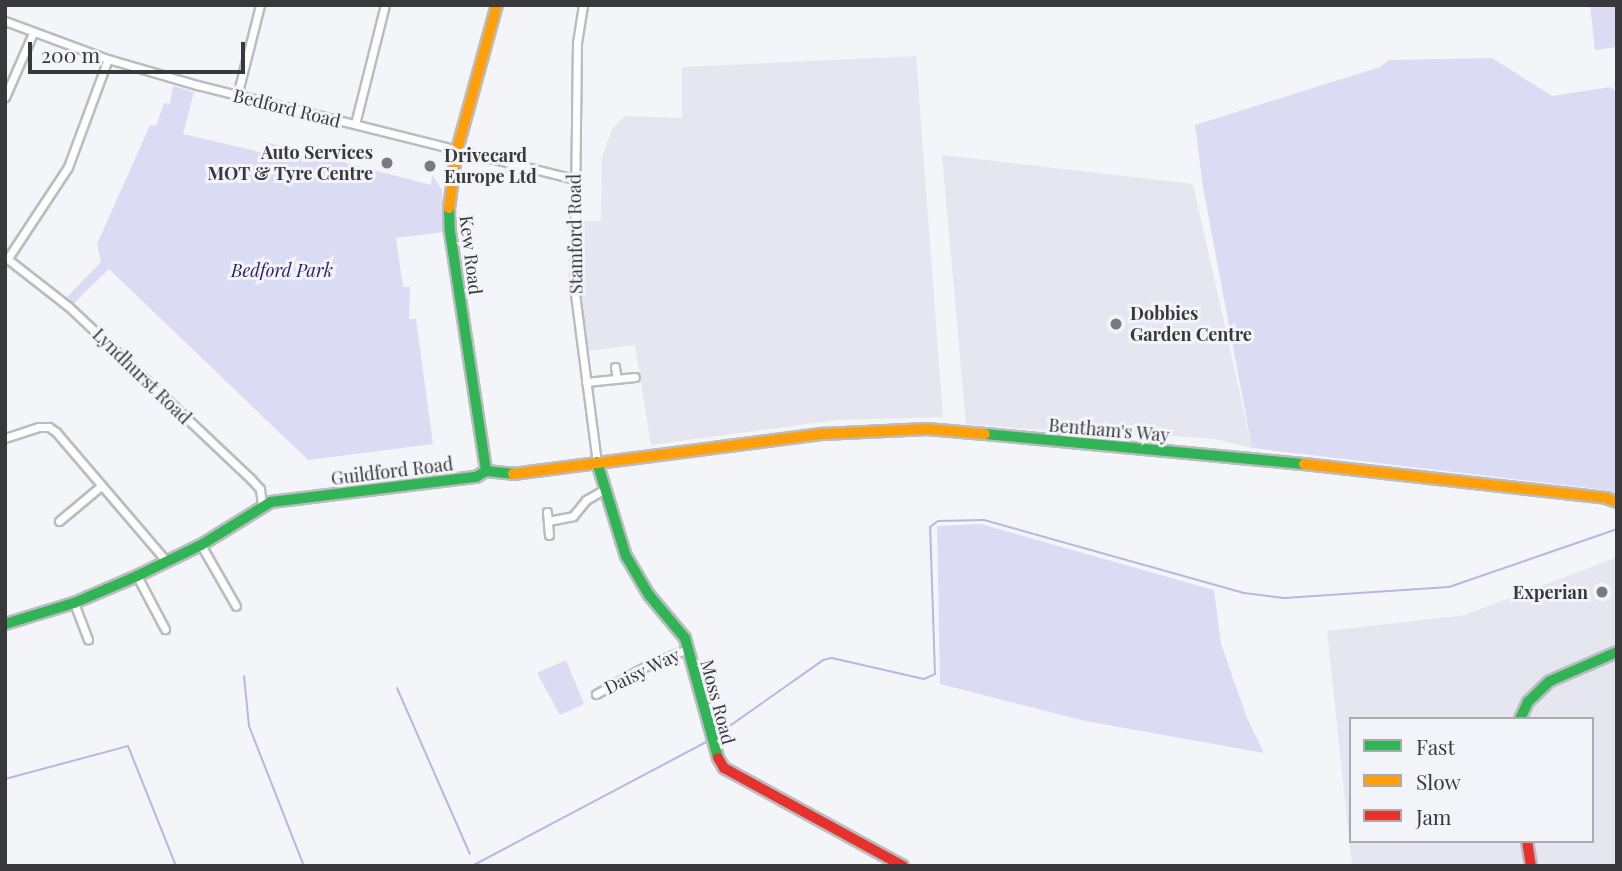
<!DOCTYPE html>
<style>
body{margin:0}
#map{position:relative;width:1622px;height:871px;overflow:hidden;background:#f4f5f9;font-family:"Playfair Display",serif}
div>[style]{position:absolute}
.built>*{inset:0;background:#e5e6ef}
.green>*{inset:0;background:#dbdcf4}
.stream>*{height:2px;margin:-1px;padding:0 1px;transform-origin:1px;border-radius:1px;background:#b6b7e2}
.roads{filter:drop-shadow(2px 0 #bbbcbf) drop-shadow(-2px 0 #bbbcbf) drop-shadow(0 2px #bbbcbf) drop-shadow(0 -2px #bbbcbf)}
.street>*{height:7px;margin:-3.5px;padding:0 3.5px;transform-origin:3.5px;border-radius:3.5px;background:#fdfefe}
.fast>*{height:10px;margin:-5px;padding:0 5px;transform-origin:5px;border-radius:5px;background:#30b455}
.slow>*{height:10px;margin:-5px;padding:0 5px;transform-origin:5px;border-radius:5px;background:#ff9f0a}
.jam>*{height:10px;margin:-5px;padding:0 5px;transform-origin:5px;border-radius:5px;background:#e5322d}
.dots>*{width:19px;height:19px;translate:-50% -50%;box-sizing:border-box;border:4px solid #f3f4fa;border-radius:50%}
span{translate:-50% -50%;white-space:nowrap;text-align:center;line-height:1.15;-webkit-text-stroke:6px #f3f4fa;paint-order:stroke}
.street-label{font-size:18px;color:#39393b}
.poi-label{font-size:18px;color:#39393b;font-weight:700}
.right{translate:-100% -50%;text-align:right}
.left{translate:0 -50%;text-align:left}
.park-label{font-size:18px;color:#281d63;font-style:italic}
.frame{position:absolute;inset:0;border:7px solid #39393b;pointer-events:none}
.legend{position:absolute;left:1349px;top:717px;width:245px;height:126px;box-sizing:border-box;background:#f3f4fa;border:2px solid #a9a9ae;margin:0;padding:9px 12px;list-style:none;font-size:21px;color:#39393b}
.legend li{display:flex;align-items:center;gap:14px;height:35px}
.legend b{width:35px;border:2px solid #a9a9ae}
.scale{position:absolute;left:28px;top:42px;width:217px;height:32px;box-sizing:border-box;border:4px solid #39393b;border-top:0;padding-left:9px;font-size:21px;line-height:24px;white-space:nowrap;color:#39393b;-webkit-text-stroke:5px #f3f4fa;paint-order:stroke}
</style>
<div id="map">
<div class="built">
<div style="clip-path:polygon(916px 56px,943px 417px,837px 420px,651px 445px,635px 345px,588px 351px,579px 287px,579px 234px,585px 231px,581px 221px,601px 221px,602px 157px,612px 129px,625px 116px,682px 118px,682px 67px)"></div>
<div style="clip-path:polygon(942px 155px,1193px 184px,1252px 448px,1215px 439px,1145px 434px,1112px 436px,966px 424px)"></div>
<div style="clip-path:polygon(evenodd,1617px 557px,1617px 866px,1352px 866px,1327px 631px,1465px 615px,1617px 557px,1351px 719px,1592px 719px,1592px 841px,1351px 841px,1351px 719px)"></div>
</div>
<div class="green">
<div style="clip-path:polygon(1590px 5px,1617px 5px,1617px 47px,1595px 50px)"></div>
<div style="clip-path:polygon(1492px 58px,1552px 96px,1610px 87px,1617px 92px,1617px 494px,1607px 490px,1252px 448px,1203px 187px,1195px 125px,1380px 67px,1389px 60px)"></div>
<div style="clip-path:polygon(173px 86px,194px 92px,183px 134px,264px 153px,266px 142px,431px 185px,432px 175px,442px 190px,444px 232px,396px 238px,403px 287px,410px 287px,409px 319px,416px 319px,433px 444px,308px 460px,109px 269px,74px 303px,67px 297px,101px 262px,97px 244px,150px 125px,156px 126px,164px 103px,170px 104px)"></div>
<div style="clip-path:polygon(981px 524px,1214px 590px,1221px 644px,1247px 718px,1264px 753px,1085px 721px,940px 684px,937px 526px)"></div>
<div style="clip-path:polygon(566px 660px,584px 704px,560px 715px,537px 673px)"></div>
</div>
<div class="stream">
<div style="left:244px;top:676px;width:50px;rotate:84.3deg"></div>
<div style="left:249px;top:726px;width:150px;rotate:68.6deg"></div>
<div style="left:397px;top:688px;width:181px;rotate:66.3deg"></div>
<div style="left:714px;top:737px;width:133px;rotate:-35.2deg"></div>
<div style="left:823px;top:660px;width:9px;rotate:-13deg"></div>
<div style="left:832px;top:658px;width:94px;rotate:12.9deg"></div>
<div style="left:924px;top:679px;width:12px;rotate:-24deg"></div>
<div style="left:935px;top:674px;width:147px;rotate:-91.9deg"></div>
<div style="left:930px;top:527px;width:10px;rotate:-37deg"></div>
<div style="left:938px;top:521px;width:46px;rotate:-1.2deg"></div>
<div style="left:984px;top:520px;width:270px;rotate:15.7deg"></div>
<div style="left:1244px;top:593px;width:40px;rotate:7.1deg"></div>
<div style="left:1284px;top:598px;width:165px;rotate:-3.8deg"></div>
<div style="left:1449px;top:587px;width:178px;rotate:-19deg"></div>
<div style="left:5px;top:779px;width:127px;rotate:-15deg"></div>
<div style="left:128px;top:746px;width:129px;rotate:68.2deg"></div>
<div style="left:472px;top:866px;width:265px;rotate:-27.9deg"></div>
</div>
<div class="roads">
<div class="street">
<div style="left:583px;top:5px;width:38px;rotate:99deg"></div>
<div style="left:577px;top:43px;width:243px;rotate:90.7deg"></div>
<div style="left:574px;top:286px;width:177px;rotate:82.6deg"></div>
<div style="left:5px;top:21px;width:110px;rotate:20.3deg"></div>
<div style="left:108px;top:59px;width:93px;rotate:16.3deg"></div>
<div style="left:197px;top:85px;width:389px;rotate:14deg"></div>
<div style="left:237px;top:96px;width:94px;rotate:-75.8deg"></div>
<div style="left:5px;top:97px;width:70px;rotate:-66.4deg"></div>
<div style="left:355px;top:124px;width:123px;rotate:-75.9deg"></div>
<div style="left:5px;top:257px;width:80px;rotate:37.9deg"></div>
<div style="left:68px;top:306px;width:252px;rotate:43.4deg"></div>
<div style="left:251px;top:479px;width:13px;rotate:48deg"></div>
<div style="left:260px;top:489px;width:16px;rotate:83deg"></div>
<div style="left:8px;top:258px;width:109px;rotate:-56.6deg"></div>
<div style="left:68px;top:167px;width:115px;rotate:-69.7deg"></div>
<div style="left:615px;top:367px;width:12px;rotate:81deg"></div>
<div style="left:586px;top:382px;width:49px;rotate:-5.8deg"></div>
<div style="left:5px;top:438px;width:35px;rotate:-18deg"></div>
<div style="left:38px;top:427px;width:11px"></div>
<div style="left:49px;top:427px;width:9px;rotate:36deg"></div>
<div style="left:56px;top:432px;width:171px;rotate:49.5deg"></div>
<div style="left:547px;top:512px;width:23px;rotate:85deg"></div>
<div style="left:59px;top:521px;width:55px;rotate:-39.8deg"></div>
<div style="left:548px;top:521px;width:25px;rotate:-11deg"></div>
<div style="left:573px;top:516px;width:21px;rotate:-51deg"></div>
<div style="left:586px;top:500px;width:20px;rotate:-30deg"></div>
<div style="left:201px;top:545px;width:70px;rotate:60.2deg"></div>
<div style="left:137px;top:576px;width:60px;rotate:62.2deg"></div>
<div style="left:74px;top:603px;width:39px;rotate:69deg"></div>
<div style="left:596px;top:694px;width:57px;rotate:-29.2deg"></div>
<div style="left:646px;top:666px;width:44px;rotate:-22.5deg"></div>
</div>
<div class="fast">
<div style="left:449px;top:208px;width:24px;rotate:88deg"></div>
<div style="left:450px;top:232px;width:242px;rotate:81.4deg"></div>
<div style="left:985px;top:434px;width:320px;rotate:5.4deg"></div>
<div style="left:597px;top:462px;width:98px;rotate:72.9deg"></div>
<div style="left:626px;top:556px;width:45px;rotate:59.5deg"></div>
<div style="left:649px;top:595px;width:56px;rotate:50.1deg"></div>
<div style="left:685px;top:638px;width:124px;rotate:74.6deg"></div>
<div style="left:5px;top:624px;width:72px;rotate:-16.9deg"></div>
<div style="left:74px;top:603px;width:69px;rotate:-23.2deg"></div>
<div style="left:137px;top:576px;width:71px;rotate:-25.8deg"></div>
<div style="left:201px;top:545px;width:82px;rotate:-31.6deg"></div>
<div style="left:271px;top:502px;width:207px;rotate:-7deg"></div>
<div style="left:476px;top:477px;width:12px;rotate:-31deg"></div>
<div style="left:486px;top:471px;width:27px;rotate:6deg"></div>
<div style="left:1520px;top:719px;width:19px;rotate:-65deg"></div>
<div style="left:1528px;top:702px;width:30px;rotate:-44deg"></div>
<div style="left:1550px;top:681px;width:73px;rotate:-23.4deg"></div>
</div>
<div class="slow">
<div style="left:449px;top:208px;width:59px;rotate:-82.1deg"></div>
<div style="left:457px;top:150px;width:150px;rotate:-74.6deg"></div>
<div style="left:1304px;top:464px;width:304px;rotate:6.4deg"></div>
<div style="left:1606px;top:498px;width:12px;rotate:20deg"></div>
<div style="left:513px;top:474px;width:313px;rotate:-7.4deg"></div>
<div style="left:823px;top:434px;width:104px;rotate:-2.8deg"></div>
<div style="left:927px;top:429px;width:58px;rotate:4.9deg"></div>
</div>
<div class="jam">
<div style="left:718px;top:758px;width:12px;rotate:59deg"></div>
<div style="left:724px;top:768px;width:204px;rotate:28.7deg"></div>
<div style="left:1527px;top:841px;width:25px;rotate:81deg"></div>
</div>
</div>
<div class="dots">
<div style="left:387px;top:163px;background:#7a7b7e"></div>
<div style="left:430px;top:166px;background:#7a7b7e"></div>
<div style="left:1116px;top:324px;background:#7a7b7e"></div>
<div style="left:1602px;top:592px;background:#7a7b7e"></div>
</div>
<div class="street-label">
<span style="left:287px;top:108px;rotate:14deg">Bedford Road</span>
<span style="left:575px;top:234px;rotate:-91deg">Stamford Road</span>
<span style="left:471px;top:255px;rotate:83deg">Kew Road</span>
<span style="left:142px;top:376px;rotate:44deg">Lyndhurst Road</span>
<span style="left:1109px;top:430px;rotate:5deg">Bentham's Way</span>
<span style="left:392px;top:471px;rotate:-7deg">Guildford Road</span>
<span style="left:642px;top:671px;rotate:-26deg">Daisy Way</span>
<span style="left:718px;top:702px;rotate:75deg">Moss Road</span>
</div>
<div class="poi-label">
<span class="right" style="left:373px;top:163px">Auto Services<br>MOT &amp; Tyre Centre</span>
<span class="left" style="left:444px;top:166px">Drivecard<br>Europe Ltd</span>
<span class="left" style="left:1130px;top:324px">Dobbies<br>Garden Centre</span>
<span class="right" style="left:1588px;top:592px">Experian</span>
</div>
<div class="park-label">
<span style="left:282px;top:270px">Bedford Park</span>
</div>
<div class="frame"></div>
<ul class="legend">
<li><b style="height:9px;background:#30b455"></b>Fast</li>
<li><b style="height:9px;background:#ff9f0a"></b>Slow</li>
<li><b style="height:9px;background:#e5322d"></b>Jam</li>
</ul>
<div class="scale">200 m</div>
</div>
